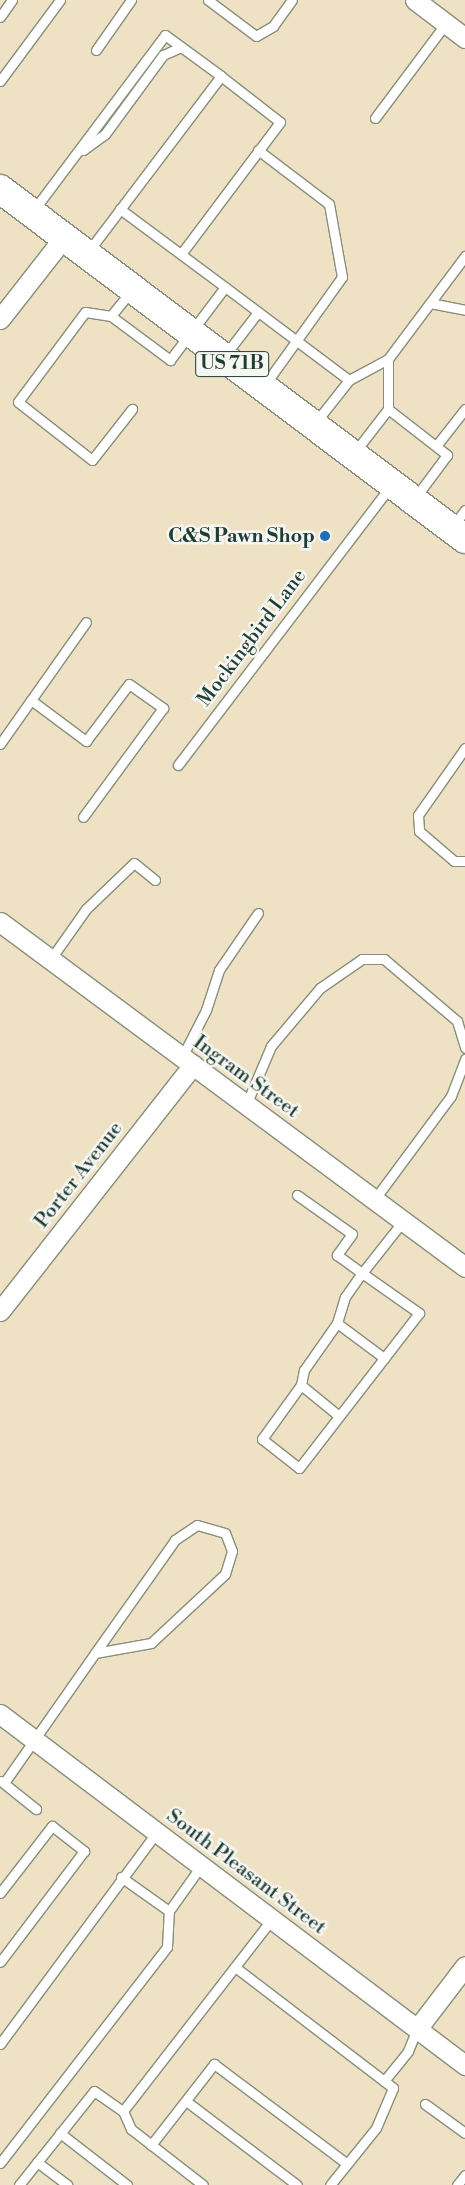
<!DOCTYPE html>
<style>
body{margin:0}
#map{position:relative;width:465px;height:2185px;overflow:hidden;background:#efe1c4;font-family:"Libre Bodoni",serif}
div>[style]{position:absolute}
.roads{filter:drop-shadow(1px 0 #878f7c) drop-shadow(-1px 0 #878f7c) drop-shadow(0 1px #878f7c) drop-shadow(0 -1px #878f7c)}
.lane>*{height:9px;margin:-4.5px;padding:0 4.5px;transform-origin:4.5px;border-radius:4.5px;background:#fff}
.street>*{height:19px;margin:-9.5px;padding:0 9.5px;transform-origin:9.5px;border-radius:9.5px;background:#fff}
.highway>*{height:28px;margin:-14px;padding:0 14px;transform-origin:14px;border-radius:14px;background:#fff}
.dots>*{width:14px;height:14px;translate:-50% -50%;box-sizing:border-box;border:2px solid #f6f6f2;border-radius:50%}
span{translate:-50% -50%;white-space:nowrap;text-align:center;line-height:1.15;-webkit-text-stroke:5px #f6f6f2;paint-order:stroke}
.shield-label span{padding:1px 4px;background:#f6f6f2;border:1px solid;border-radius:4px;-webkit-text-stroke-width:0}
.shield-label{font-size:19px;color:#1f3d34;font-weight:700}
.poi-label{font-size:20px;color:#1f3d34;font-weight:700}
.right{translate:-100% -50%;text-align:right}
.street-label{font-size:20px;color:#1f3d34}
</style>
<div id="map">
<div class="roads">
<div class="lane">
<div style="left:208px;top:0;width:60px;rotate:36.9deg"></div>
<div style="left:256px;top:36px;width:20px;rotate:-30deg"></div>
<div style="left:273px;top:26px;width:32px;rotate:-54deg"></div>
<div style="left:0;top:17px;width:21px;rotate:-55deg"></div>
<div style="left:96px;top:50px;width:61px;rotate:-55deg"></div>
<div style="left:0;top:81px;width:101px;rotate:-53.5deg"></div>
<div style="left:375px;top:118px;width:119px;rotate:-53.2deg"></div>
<div style="left:83px;top:150px;width:27px;rotate:-36deg"></div>
<div style="left:105px;top:134px;width:98px;rotate:-53.7deg"></div>
<div style="left:163px;top:55px;width:20px;rotate:-24deg"></div>
<div style="left:258px;top:150px;width:89px;rotate:37.3deg"></div>
<div style="left:329px;top:204px;width:74px;rotate:79.9deg"></div>
<div style="left:342px;top:277px;width:134px;rotate:125.6deg"></div>
<div style="left:33px;top:211px;width:220px;rotate:-53.1deg"></div>
<div style="left:165px;top:35px;width:69px;rotate:36.2deg"></div>
<div style="left:221px;top:76px;width:221px;rotate:127.1deg"></div>
<div style="left:181px;top:254px;width:165px;rotate:-53.1deg"></div>
<div style="left:280px;top:122px;width:75px;rotate:-142.1deg"></div>
<div style="left:225px;top:287px;width:155px;rotate:36.9deg"></div>
<div style="left:131px;top:291px;width:32px;rotate:129deg"></div>
<div style="left:111px;top:316px;width:26px;rotate:-171deg"></div>
<div style="left:85px;top:312px;width:112px;rotate:126.7deg"></div>
<div style="left:18px;top:402px;width:94px;rotate:38.1deg"></div>
<div style="left:92px;top:460px;width:65px;rotate:-51.9deg"></div>
<div style="left:430px;top:303px;width:36px;rotate:11deg"></div>
<div style="left:111px;top:316px;width:74px;rotate:36.7deg"></div>
<div style="left:170px;top:360px;width:91px;rotate:-53deg"></div>
<div style="left:225px;top:287px;width:131px;rotate:-143.4deg"></div>
<div style="left:225px;top:355px;width:54px;rotate:-52.5deg"></div>
<div style="left:388px;top:409px;width:50px;rotate:-90deg"></div>
<div style="left:315px;top:423px;width:55px;rotate:-51.7deg"></div>
<div style="left:349px;top:380px;width:44px;rotate:-28.3deg"></div>
<div style="left:388px;top:359px;width:129px;rotate:-53.2deg"></div>
<div style="left:436px;top:446px;width:47px;rotate:-51.9deg"></div>
<div style="left:354px;top:453px;width:56px;rotate:-52.3deg"></div>
<div style="left:388px;top:409px;width:75px;rotate:37.9deg"></div>
<div style="left:447px;top:455px;width:54px;rotate:126.7deg"></div>
<div style="left:453px;top:526px;width:20px;rotate:-53deg"></div>
<div style="left:31px;top:700px;width:69px;rotate:36.7deg"></div>
<div style="left:86px;top:741px;width:71px;rotate:-53deg"></div>
<div style="left:129px;top:684px;width:42px;rotate:35.2deg"></div>
<div style="left:163px;top:708px;width:135px;rotate:126.3deg"></div>
<div style="left:0;top:744px;width:149px;rotate:-54.8deg"></div>
<div style="left:465px;top:748px;width:82px;rotate:125deg"></div>
<div style="left:418px;top:815px;width:16px;rotate:86deg"></div>
<div style="left:419px;top:831px;width:46px;rotate:40.6deg"></div>
<div style="left:454px;top:861px;width:11px"></div>
<div style="left:178px;top:765px;width:350px;rotate:-52.7deg"></div>
<div style="left:50px;top:960px;width:62px;rotate:-54.8deg"></div>
<div style="left:86px;top:909px;width:66px;rotate:-43.8deg"></div>
<div style="left:134px;top:863px;width:27px;rotate:39deg"></div>
<div style="left:182px;top:1057px;width:53px;rotate:-62.9deg"></div>
<div style="left:206px;top:1010px;width:42px;rotate:-72deg"></div>
<div style="left:219px;top:970px;width:69px;rotate:-55.6deg"></div>
<div style="left:246px;top:1105px;width:64px;rotate:-67deg"></div>
<div style="left:271px;top:1046px;width:76px;rotate:-49.8deg"></div>
<div style="left:320px;top:988px;width:51px;rotate:-34.6deg"></div>
<div style="left:362px;top:959px;width:22px"></div>
<div style="left:384px;top:959px;width:96px;rotate:40.3deg"></div>
<div style="left:457px;top:1021px;width:28px;rotate:73deg"></div>
<div style="left:297px;top:1195px;width:67px;rotate:35.3deg"></div>
<div style="left:352px;top:1234px;width:26px;rotate:126deg"></div>
<div style="left:337px;top:1255px;width:31px;rotate:36deg"></div>
<div style="left:362px;top:1273px;width:66px;rotate:-51.7deg"></div>
<div style="left:374px;top:1200px;width:129px;rotate:-53.5deg"></div>
<div style="left:451px;top:1096px;width:40px;rotate:-69deg"></div>
<div style="left:362px;top:1273px;width:70px;rotate:35.1deg"></div>
<div style="left:419px;top:1313px;width:196px;rotate:127.7deg"></div>
<div style="left:299px;top:1468px;width:47px;rotate:-141.9deg"></div>
<div style="left:262px;top:1439px;width:67px;rotate:-54.2deg"></div>
<div style="left:301px;top:1385px;width:15px;rotate:-79deg"></div>
<div style="left:304px;top:1370px;width:57px;rotate:-54.9deg"></div>
<div style="left:337px;top:1323px;width:27px;rotate:-73deg"></div>
<div style="left:345px;top:1297px;width:29px;rotate:-55deg"></div>
<div style="left:337px;top:1323px;width:59px;rotate:36.7deg"></div>
<div style="left:301px;top:1385px;width:49px;rotate:39.2deg"></div>
<div style="left:1px;top:1781px;width:45px;rotate:38.7deg"></div>
<div style="left:4px;top:1783px;width:159px;rotate:-55deg"></div>
<div style="left:95px;top:1653px;width:57px;rotate:-10.1deg"></div>
<div style="left:151px;top:1643px;width:101px;rotate:-43deg"></div>
<div style="left:225px;top:1574px;width:24px;rotate:-73deg"></div>
<div style="left:232px;top:1551px;width:19px;rotate:-111deg"></div>
<div style="left:225px;top:1533px;width:29px;rotate:-164deg"></div>
<div style="left:197px;top:1525px;width:27px;rotate:146deg"></div>
<div style="left:175px;top:1540px;width:138px;rotate:125.3deg"></div>
<div style="left:121px;top:1877px;width:59px;rotate:35.3deg"></div>
<div style="left:0;top:1893px;width:85px;rotate:-52.2deg"></div>
<div style="left:52px;top:1826px;width:41px;rotate:38deg"></div>
<div style="left:84px;top:1851px;width:139px;rotate:127.1deg"></div>
<div style="left:235px;top:1967px;width:199px;rotate:37.4deg"></div>
<div style="left:393px;top:2088px;width:43px;rotate:113deg"></div>
<div style="left:376px;top:2128px;width:73px;rotate:128.9deg"></div>
<div style="left:0;top:2044px;width:264px;rotate:-53.5deg"></div>
<div style="left:384px;top:2081px;width:38px;rotate:-51deg"></div>
<div style="left:408px;top:2051px;width:24px;rotate:-68deg"></div>
<div style="left:186px;top:2101px;width:139px;rotate:37.1deg"></div>
<div style="left:425px;top:2104px;width:49px;rotate:35.9deg"></div>
<div style="left:123px;top:2111px;width:20px;rotate:66deg"></div>
<div style="left:131px;top:2129px;width:91px;rotate:37.9deg"></div>
<div style="left:60px;top:2133px;width:85px;rotate:37.8deg"></div>
<div style="left:151px;top:2145px;width:103px;rotate:-52.1deg"></div>
<div style="left:214px;top:2064px;width:166px;rotate:36.9deg"></div>
<div style="left:37px;top:2162px;width:38px;rotate:37deg"></div>
<div style="left:0;top:2163px;width:273px;rotate:-52.3deg"></div>
<div style="left:167px;top:1947px;width:36px;rotate:-87deg"></div>
<div style="left:169px;top:1911px;width:55px;rotate:-54.6deg"></div>
<div style="left:19px;top:2185px;width:120px;rotate:-51.4deg"></div>
<div style="left:94px;top:2091px;width:35px;rotate:35deg"></div>
<div style="left:123px;top:2111px;width:243px;rotate:-52.2deg"></div>
<div style="left:457px;top:2185px;width:13px;rotate:-51deg"></div>
</div>
<div class="street">
<div style="left:415px;top:0;width:63px;rotate:37.2deg"></div>
<div style="left:0;top:319px;width:104px;rotate:-52deg"></div>
<div style="left:0;top:922px;width:579px;rotate:36.57deg"></div>
<div style="left:0;top:1311px;width:313px;rotate:-51.9deg"></div>
<div style="left:0;top:1714px;width:583px;rotate:37.05deg"></div>
<div style="left:417px;top:2029px;width:79px;rotate:-52.7deg"></div>
</div>
<div class="highway">
<div style="left:0;top:189px;width:582px;rotate:36.97deg"></div>
</div>
</div>
<div class="dots">
<div style="left:325px;top:536px;background:#1f6fb2"></div>
</div>
<div class="shield-label">
<span style="left:232px;top:364px">US 71B</span>
</div>
<div class="poi-label">
<span class="right" style="left:315px;top:536px">C&amp;S Pawn Shop</span>
</div>
<div class="street-label">
<span style="left:252px;top:638px;rotate:-53deg">Mockingbird Lane</span>
<span style="left:246px;top:1077px;rotate:36deg">Ingram Street</span>
<span style="left:79px;top:1175px;rotate:-52deg">Porter Avenue</span>
<span style="left:246px;top:1872px;rotate:37deg">South Pleasant Street</span>
</div>
</div>
